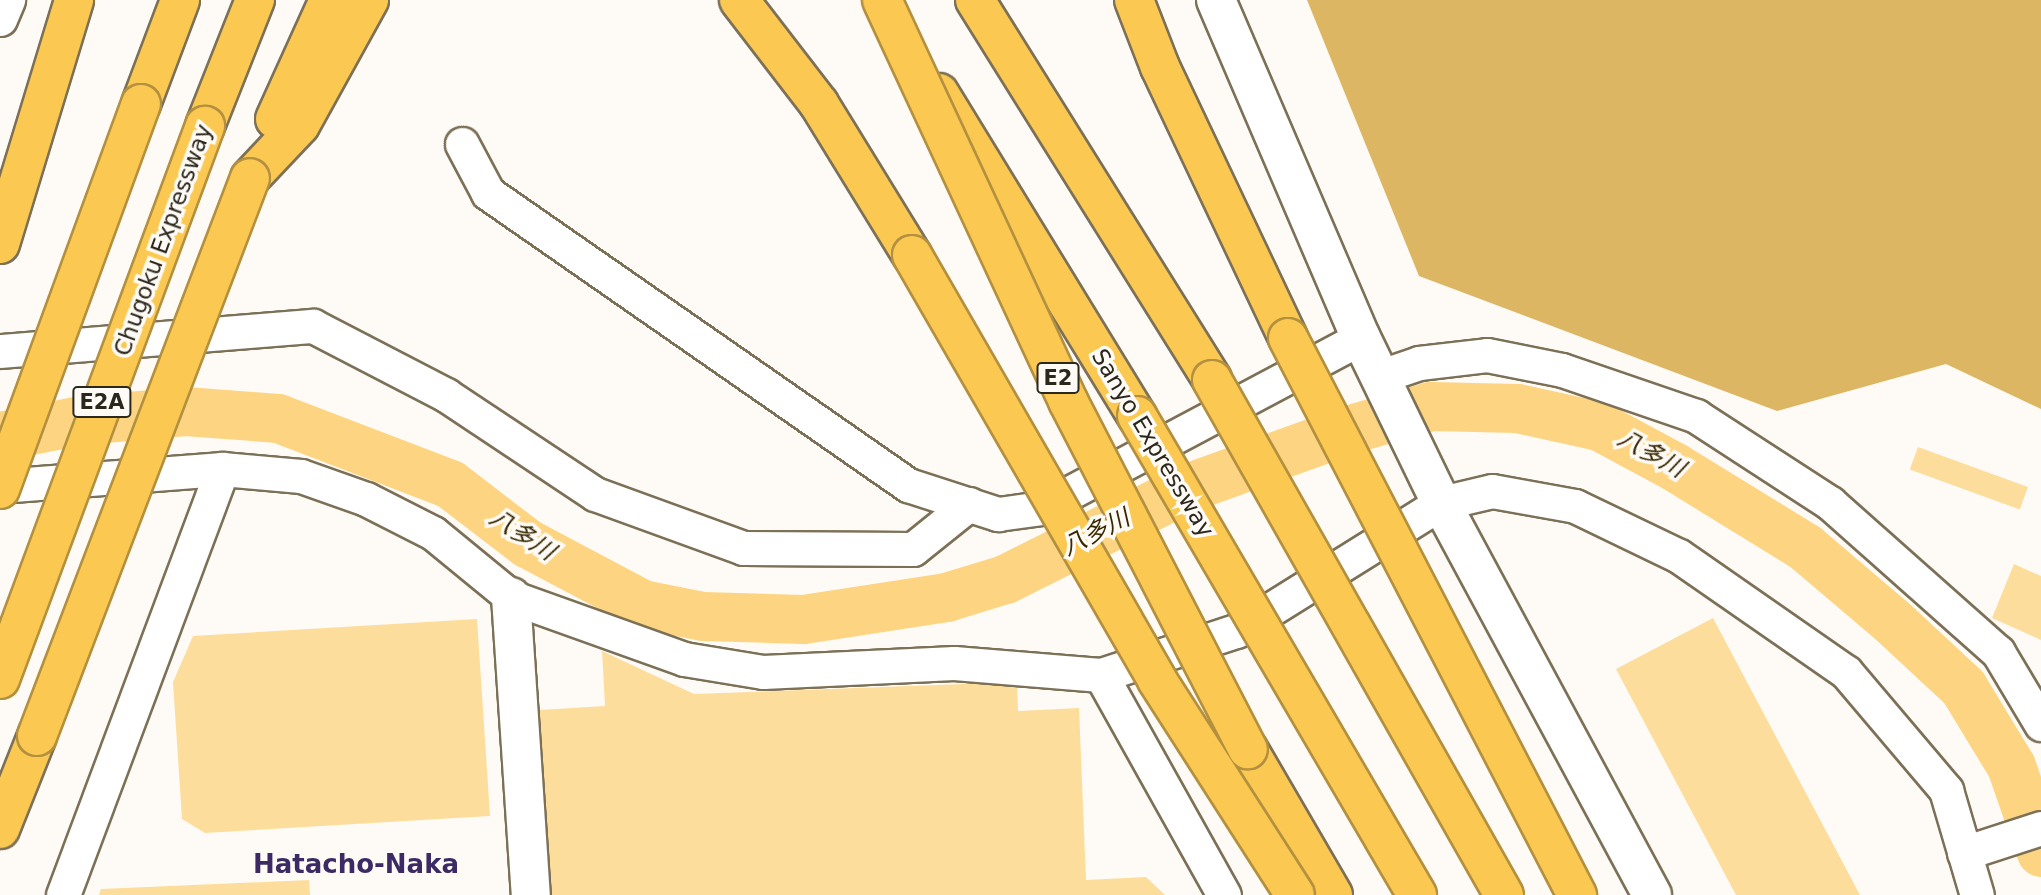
<!DOCTYPE html>
<meta charset="utf-8">
<style>
body{margin:0}
#map{position:relative;width:2041px;height:895px;overflow:hidden;background:#fefbf6;font-family:"DejaVu Sans","Noto Sans JP",sans-serif}
div>[style]{position:absolute}
.forest>*{inset:0;background:#ddb663}
.river>*{height:49px;margin:-24.5px;padding:0 24.5px;transform-origin:24.5px;border-radius:24.5px;background:#fdd582}
.building>*{inset:0;background:#fddd9c;transform-origin:0 0}
.roads{filter:drop-shadow(2px 0 #7c7057) drop-shadow(-2px 0 #7c7057) drop-shadow(0 2px #7c7057) drop-shadow(0 -2px #7c7057)}
.minor>*{height:33px;margin:-16.5px;padding:0 16.5px;transform-origin:16.5px;border-radius:16.5px;background:#fff}
.tertiary>*{height:38px;margin:-19px;padding:0 19px;transform-origin:19px;border-radius:19px;background:#fff}
.motorway>*{height:38px;margin:-19px;padding:0 19px;transform-origin:19px;border-radius:19px;background:#fbc852}
.bridges{filter:drop-shadow(2px 0 #b3903f) drop-shadow(-2px 0 #b3903f) drop-shadow(0 2px #b3903f) drop-shadow(0 -2px #b3903f)}
.motorway-bridge>*{height:38px;margin:-19px;padding:0 19px;transform-origin:19px;border-radius:19px;background:#fbc852}
span{translate:-50% -50%;white-space:nowrap;text-align:center;line-height:1.15;-webkit-text-stroke:7px #fefbf6;paint-order:stroke}
.shield-label span{padding:2px 5px;background:#fefbf6;border:2px solid;border-radius:5px;-webkit-text-stroke-width:0}
.shield-label{font-size:21px;color:#2c271d;font-weight:700}
.street-label{font-size:23px;color:#2c271d}
.water-label{font-size:24px;color:#382802;font-style:italic}
.quarter-label{font-size:26px;color:#3c2a65;font-weight:700}
</style>
<div id="map">
<div class="forest">
<div style="clip-path:polygon(1307px 0,2041px 0,2041px 409px,1946px 364px,1777px 411px,1419px 276px)"></div>
</div>
<div class="river">
<div style="left:0;top:436px;width:83px;rotate:-11.2deg"></div>
<div style="left:81px;top:420px;width:104px;rotate:-4.9deg"></div>
<div style="left:185px;top:411px;width:93px;rotate:4.3deg"></div>
<div style="left:278px;top:418px;width:184px;rotate:21deg"></div>
<div style="left:450px;top:484px;width:97px;rotate:37.5deg"></div>
<div style="left:527px;top:543px;width:130px;rotate:27.9deg"></div>
<div style="left:642px;top:604px;width:62px;rotate:11.1deg"></div>
<div style="left:703px;top:616px;width:100px;rotate:1.7deg"></div>
<div style="left:803px;top:619px;width:145px;rotate:-8.7deg"></div>
<div style="left:946px;top:597px;width:62px;rotate:-17deg"></div>
<div style="left:1005px;top:579px;width:206px;rotate:-26.6deg"></div>
<div style="left:1189px;top:487px;width:171px;rotate:-19.8deg"></div>
<div style="left:1350px;top:429px;width:83px;rotate:-16deg"></div>
<div style="left:1430px;top:406px;width:87px;rotate:1.3deg"></div>
<div style="left:1517px;top:408px;width:84px;rotate:12.4deg"></div>
<div style="left:1599px;top:426px;width:86px;rotate:28.3deg"></div>
<div style="left:1675px;top:467px;width:153px;rotate:31.6deg"></div>
<div style="left:1805px;top:547px;width:114px;rotate:40.4deg"></div>
<div style="left:1892px;top:621px;width:97px;rotate:42.9deg"></div>
<div style="left:1963px;top:687px;width:92px;rotate:58.7deg"></div>
<div style="left:2011px;top:766px;width:91px;rotate:70.8deg"></div>
</div>
<div class="building">
<div style="left:1918px;top:447px;width:117px;height:24px;rotate:20deg"></div>
<div style="clip-path:polygon(2014px 564px,2041px 576px,2041px 640px,1992px 618px)"></div>
<div style="clip-path:polygon(1713px 618px,1860px 895px,1736px 895px,1616px 669px)"></div>
<div style="clip-path:polygon(477px 619px,490px 816px,205px 833px,182px 819px,173px 682px,193px 636px)"></div>
<div style="clip-path:polygon(602px 651px,694px 694px,1017px 682px,1018px 711px,1079px 708px,1086px 880px,1146px 877px,1165px 895px,550px 895px,539px 710px,605px 706px)"></div>
<div style="clip-path:polygon(309px 880px,310px 895px,99px 895px,101px 889px)"></div>
</div>
<div class="roads">
<div class="minor">
<div style="left:0;top:19px;width:21px;rotate:-67deg"></div>
<div style="left:462px;top:144px;width:55px;rotate:62deg"></div>
<div style="left:488px;top:193px;width:512px;rotate:34.81deg"></div>
<div style="left:908px;top:485px;width:95px;rotate:17.9deg"></div>
<div style="left:998px;top:514px;width:43px;rotate:-7.9deg"></div>
<div style="left:1041px;top:508px;width:362px;rotate:-28deg"></div>
<div style="left:0;top:351px;width:314px;rotate:-4.6deg"></div>
<div style="left:313px;top:326px;width:150px;rotate:27.4deg"></div>
<div style="left:446px;top:395px;width:179px;rotate:33.6deg"></div>
<div style="left:595px;top:494px;width:158px;rotate:20deg"></div>
<div style="left:743px;top:548px;width:170px;rotate:0.3deg"></div>
<div style="left:913px;top:549px;width:72px;rotate:-38.8deg"></div>
<div style="left:1381px;top:376px;width:40px;rotate:-18.9deg"></div>
<div style="left:1419px;top:363px;width:68px;rotate:-6.7deg"></div>
<div style="left:1487px;top:355px;width:76px;rotate:11.3deg"></div>
<div style="left:1562px;top:370px;width:142px;rotate:18.9deg"></div>
<div style="left:1696px;top:416px;width:160px;rotate:33deg"></div>
<div style="left:1830px;top:503px;width:225px;rotate:41.6deg"></div>
<div style="left:1998px;top:652px;width:84px;rotate:59.2deg"></div>
<div style="left:0;top:486px;width:223px;rotate:-4.4deg"></div>
<div style="left:222px;top:469px;width:79px;rotate:5.1deg"></div>
<div style="left:301px;top:476px;width:69px;rotate:19.5deg"></div>
<div style="left:366px;top:499px;width:75px;rotate:26.9deg"></div>
<div style="left:433px;top:533px;width:101px;rotate:39.4deg"></div>
<div style="left:511px;top:597px;width:184px;rotate:19.7deg"></div>
<div style="left:684px;top:659px;width:80px;rotate:9.3deg"></div>
<div style="left:763px;top:672px;width:191px;rotate:-2.7deg"></div>
<div style="left:954px;top:663px;width:147px;rotate:4.7deg"></div>
<div style="left:1101px;top:675px;width:142px;rotate:-18.1deg"></div>
<div style="left:1236px;top:631px;width:242px;rotate:-32deg"></div>
<div style="left:1441px;top:503px;width:52px;rotate:-13.2deg"></div>
<div style="left:1492px;top:491px;width:84px;rotate:10.2deg"></div>
<div style="left:1575px;top:506px;width:115px;rotate:25.7deg"></div>
<div style="left:1679px;top:556px;width:203px;rotate:34.8deg"></div>
<div style="left:1846px;top:672px;width:155px;rotate:49.7deg"></div>
<div style="left:1946px;top:790px;width:109px;rotate:73.6deg"></div>
<div style="left:1101px;top:675px;width:252px;rotate:60.8deg"></div>
<div style="left:1964px;top:853px;width:81px;rotate:-18deg"></div>
<div style="left:63px;top:895px;width:455px;rotate:-69.5deg"></div>
</div>
<div class="tertiary">
<div style="left:1216px;top:0;width:368px;rotate:66.8deg"></div>
<div style="left:1361px;top:338px;width:183px;rotate:64.1deg"></div>
<div style="left:1441px;top:503px;width:445px;rotate:61.7deg"></div>
<div style="left:511px;top:597px;width:299px;rotate:86.2deg"></div>
</div>
<div class="motorway">
<div style="left:739px;top:0;width:131px;rotate:52.4deg"></div>
<div style="left:819px;top:104px;width:177px;rotate:58.4deg"></div>
<div style="left:975px;top:0;width:448px;rotate:58deg"></div>
<div style="left:1134px;top:0;width:72px;rotate:68.8deg"></div>
<div style="left:1160px;top:67px;width:300px;rotate:64.7deg"></div>
<div style="left:939px;top:93px;width:379px;rotate:58.5deg"></div>
<div style="left:141px;top:104px;width:111px;rotate:-69.4deg"></div>
<div style="left:275px;top:119px;width:131px;rotate:-65.6deg"></div>
<div style="left:205px;top:126px;width:136px;rotate:-68.4deg"></div>
<div style="left:250px;top:178px;width:73px;rotate:-46.7deg"></div>
<div style="left:300px;top:125px;width:143px;rotate:-61.1deg"></div>
<div style="left:0;top:244px;width:255px;rotate:-73.1deg"></div>
<div style="left:1248px;top:749px;width:169px;rotate:59.8deg"></div>
<div style="left:0;top:829px;width:100px;rotate:-68.3deg"></div>
</div>
</div>
<div class="bridges">
<div class="motorway-bridge">
<div style="left:882px;top:0;width:442px;rotate:65.1deg"></div>
<div style="left:1068px;top:401px;width:392px;rotate:62.7deg"></div>
<div style="left:912px;top:255px;width:491px;rotate:60deg"></div>
<div style="left:1157px;top:680px;width:255px;rotate:57.3deg"></div>
<div style="left:1288px;top:338px;width:628px;rotate:62.58deg"></div>
<div style="left:1212px;top:380px;width:592px;rotate:60.45deg"></div>
<div style="left:1137px;top:416px;width:555px;rotate:59.69deg"></div>
<div style="left:0;top:489px;width:410px;rotate:-69.9deg"></div>
<div style="left:0;top:679px;width:590px;rotate:-69.66deg"></div>
<div style="left:37px;top:736px;width:597px;rotate:-69.11deg"></div>
</div>
</div>
<div class="shield-label">
<span style="left:1058px;top:378px">E2</span>
<span style="left:102px;top:402px">E2A</span>
</div>
<div class="street-label">
<span style="left:163px;top:240px;rotate:-70deg">Chugoku Expressway</span>
<span style="left:1153px;top:443px;rotate:59deg">Sanyo Expressway</span>
</div>
<div class="water-label">
<span style="left:1651px;top:454px;rotate:29deg">八多川</span>
<span style="left:1096px;top:533px;rotate:-27deg">八多川</span>
<span style="left:522px;top:535px;rotate:33deg">八多川</span>
</div>
<div class="quarter-label">
<span style="left:356px;top:865px">Hatacho-Naka</span>
</div>
</div>
